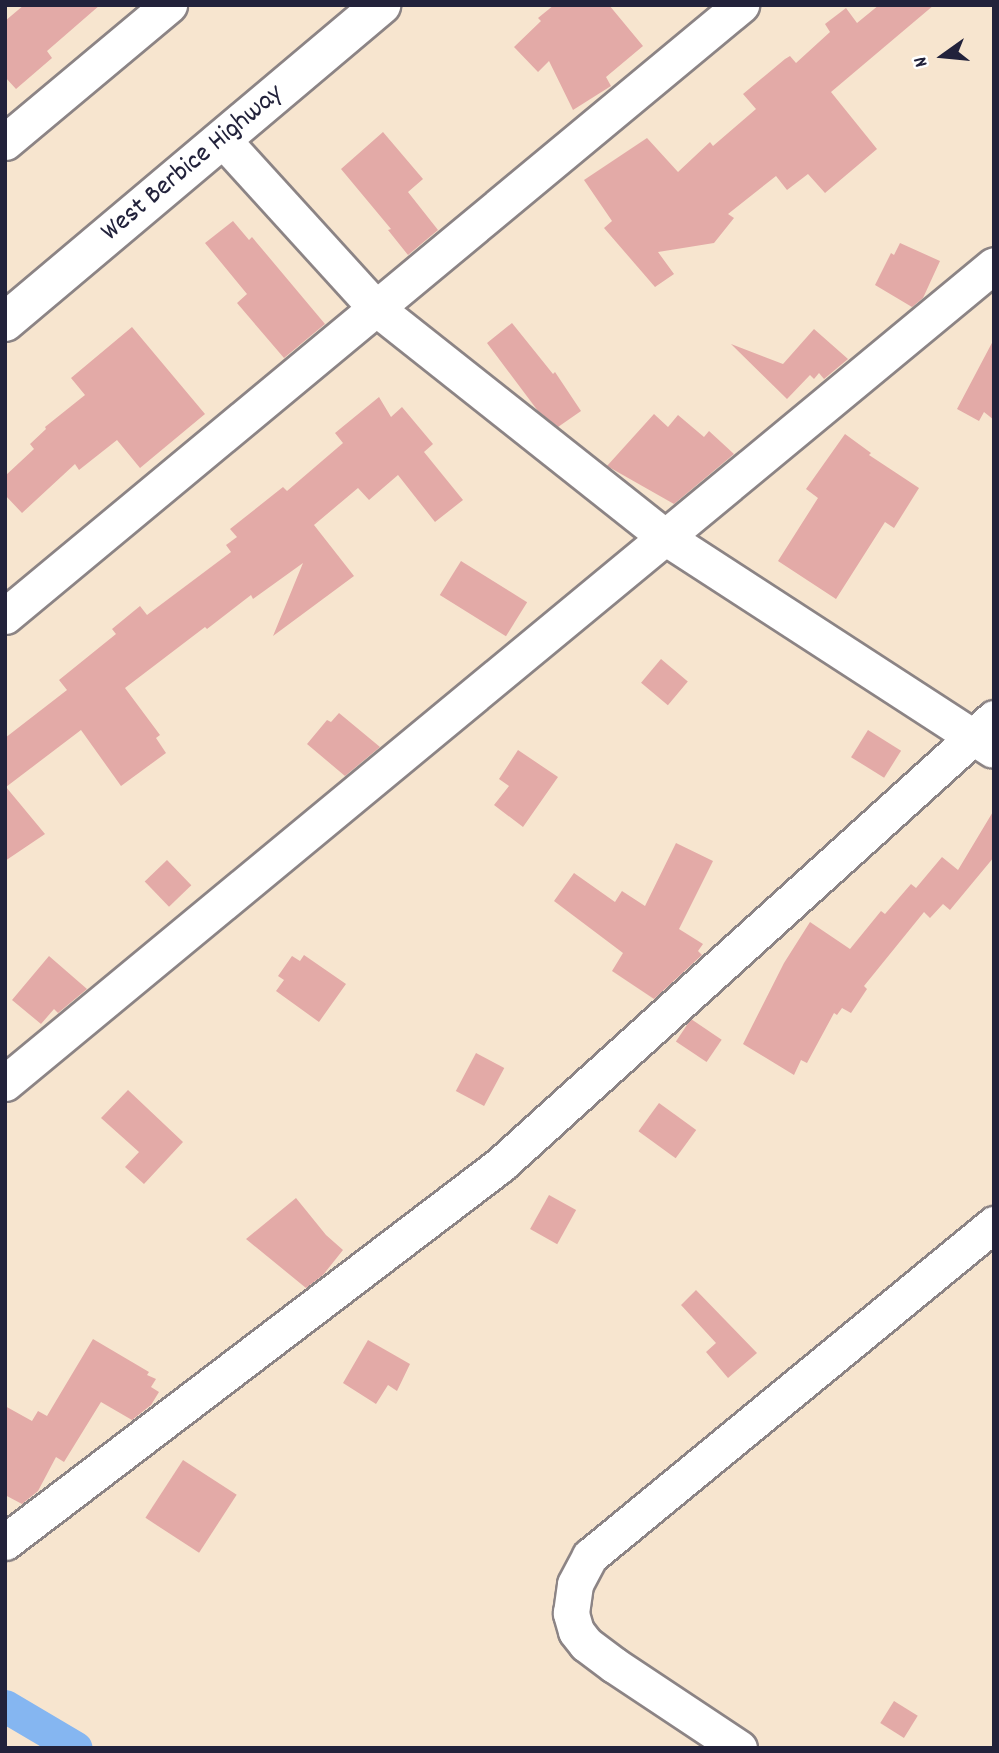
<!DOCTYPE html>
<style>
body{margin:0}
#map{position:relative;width:999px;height:1753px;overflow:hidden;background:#f7e5cf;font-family:Dekko,sans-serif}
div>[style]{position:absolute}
.canal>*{height:33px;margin:-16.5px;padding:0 16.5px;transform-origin:16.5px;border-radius:16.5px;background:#85b6f1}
.building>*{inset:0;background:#e3aaa7;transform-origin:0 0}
.roads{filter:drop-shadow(2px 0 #8c8485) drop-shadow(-2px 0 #8c8485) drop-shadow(0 2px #8c8485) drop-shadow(0 -2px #8c8485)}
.minor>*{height:35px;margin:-17.5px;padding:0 17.5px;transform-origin:17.5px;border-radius:17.5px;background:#fff}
.major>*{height:38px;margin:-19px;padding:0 19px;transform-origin:19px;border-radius:19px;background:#fff}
span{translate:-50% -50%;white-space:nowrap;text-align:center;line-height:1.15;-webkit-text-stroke:6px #fff;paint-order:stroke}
.street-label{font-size:28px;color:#22223b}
.frame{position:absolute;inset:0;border:7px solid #22223b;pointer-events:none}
.north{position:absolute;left:908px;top:21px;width:70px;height:70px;-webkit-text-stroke:5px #fff;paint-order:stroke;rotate:255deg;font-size:19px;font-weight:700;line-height:28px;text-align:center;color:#22223b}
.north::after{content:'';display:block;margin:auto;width:24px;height:32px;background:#22223b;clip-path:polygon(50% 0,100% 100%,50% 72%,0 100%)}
</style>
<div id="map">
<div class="canal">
<div style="left:5px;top:1706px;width:82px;rotate:30.6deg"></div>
</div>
<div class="building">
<div style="clip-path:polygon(24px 5px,100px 5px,47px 51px,52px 58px,16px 89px,5px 77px,5px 21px)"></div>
<div style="clip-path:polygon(554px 5px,609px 5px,643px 46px,606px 77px,611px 86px,573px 110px,549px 61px,538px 72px,514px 47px,541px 21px,538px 18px)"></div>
<div style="clip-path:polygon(879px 5px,934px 5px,831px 92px,877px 149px,825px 193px,808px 174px,787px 190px,776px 176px,728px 214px,734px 218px,714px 243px,658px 252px,674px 274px,655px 287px,604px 228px,612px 221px,584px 180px,647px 138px,678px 172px,710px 142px,713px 146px,756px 109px,743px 94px,785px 59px,790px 56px,796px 63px,830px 32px,825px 24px,846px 8px,857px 23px)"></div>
<div style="clip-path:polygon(383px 132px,423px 179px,408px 192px,438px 230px,408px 255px,388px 230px,391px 229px,341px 169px)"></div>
<div style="clip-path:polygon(233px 221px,249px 240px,252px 237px,325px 324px,284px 358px,237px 303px,247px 294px,205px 243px)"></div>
<div style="clip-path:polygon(900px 243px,940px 261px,923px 298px,912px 307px,875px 285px,891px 253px,894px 255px)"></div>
<div style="clip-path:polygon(512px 323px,553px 374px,555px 372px,581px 411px,558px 427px,538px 411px,487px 343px)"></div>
<div style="clip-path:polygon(132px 327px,205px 414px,140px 468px,117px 440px,79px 470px,75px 464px,22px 513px,5px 495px,5px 476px,34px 449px,30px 444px,46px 429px,45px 427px,85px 395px,71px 378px)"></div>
<div style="clip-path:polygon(814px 329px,848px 359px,824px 379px,819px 373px,814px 379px,810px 375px,787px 399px,731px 344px,783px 364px)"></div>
<div style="clip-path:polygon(994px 339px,994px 420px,984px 412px,979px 421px,957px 409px)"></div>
<div style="clip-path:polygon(379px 397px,391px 417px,402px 407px,433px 444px,424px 452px,463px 500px,435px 522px,398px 475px,369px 500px,358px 488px,314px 525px,354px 576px,273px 636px,303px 563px,253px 599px,251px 595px,207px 629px,205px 627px,125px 688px,160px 735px,156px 738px,166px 753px,121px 786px,81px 730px,6px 787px,45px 834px,5px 861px,5px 738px,67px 690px,59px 680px,116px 634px,112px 629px,140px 606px,147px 615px,231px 552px,226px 545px,237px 537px,230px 529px,283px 487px,287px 491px,343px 443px,335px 433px)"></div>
<div style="clip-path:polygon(654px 414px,668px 427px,678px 415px,704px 437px,709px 431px,734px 454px,674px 504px,607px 466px)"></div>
<div style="clip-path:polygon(845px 434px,871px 453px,869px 455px,919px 488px,894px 528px,885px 522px,836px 599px,778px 561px,818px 498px,806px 489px)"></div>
<div style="left:461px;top:561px;width:78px;height:40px;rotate:32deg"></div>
<div style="left:661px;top:659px;width:35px;height:31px;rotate:40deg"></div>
<div style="clip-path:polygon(339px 713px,380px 747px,345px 776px,307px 744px,327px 720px,331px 722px)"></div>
<div style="left:868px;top:730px;width:39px;height:32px;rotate:32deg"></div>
<div style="clip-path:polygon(518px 750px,558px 777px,523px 827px,494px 805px,509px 786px,499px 779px)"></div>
<div style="clip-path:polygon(994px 810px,994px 857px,950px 910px,943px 904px,930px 918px,924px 912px,864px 986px,867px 989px,851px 1013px,842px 1008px,837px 1015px,834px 1013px,807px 1063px,801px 1060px,794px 1075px,743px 1044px,784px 963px,810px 922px,850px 949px,881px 911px,885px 914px,911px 884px,916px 888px,942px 857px,958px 870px)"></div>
<div style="clip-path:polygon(676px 843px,713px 861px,679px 929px,703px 944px,698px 951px,702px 955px,654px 999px,612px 971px,623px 953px,554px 901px,574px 873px,615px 902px,622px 891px,645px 906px)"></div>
<div style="left:167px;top:860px;width:35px;height:31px;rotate:46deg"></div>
<div style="clip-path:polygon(304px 955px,346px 984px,319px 1022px,276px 991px,284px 980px,278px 976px,292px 956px,300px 961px)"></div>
<div style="clip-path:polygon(49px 956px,87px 989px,58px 1013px,54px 1009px,41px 1024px,12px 1000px)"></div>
<div style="left:691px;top:1019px;width:37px;height:27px;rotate:34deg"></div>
<div style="left:476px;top:1053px;width:32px;height:43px;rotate:28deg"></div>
<div style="clip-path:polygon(128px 1090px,183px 1142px,144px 1184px,125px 1167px,139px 1152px,101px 1118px)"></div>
<div style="left:659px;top:1103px;width:46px;height:35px;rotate:36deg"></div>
<div style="left:549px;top:1195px;width:31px;height:39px;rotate:29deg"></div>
<div style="clip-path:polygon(296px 1198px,326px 1235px,343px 1250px,323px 1275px,306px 1288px,246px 1239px)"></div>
<div style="clip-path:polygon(696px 1290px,757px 1353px,728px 1378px,706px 1352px,716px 1343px,681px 1305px)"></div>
<div style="clip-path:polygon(93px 1339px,149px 1372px,147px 1375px,156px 1379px,151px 1387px,159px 1392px,151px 1405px,132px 1420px,101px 1402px,64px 1462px,56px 1457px,38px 1491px,22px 1504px,5px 1495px,5px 1406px,32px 1421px,38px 1411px,47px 1416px)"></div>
<div style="clip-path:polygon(368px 1340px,410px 1364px,397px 1391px,388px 1385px,376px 1404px,343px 1383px)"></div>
<div style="left:183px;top:1460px;width:64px;height:69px;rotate:33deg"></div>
<div style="left:894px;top:1701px;width:28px;height:26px;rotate:32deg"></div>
</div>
<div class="roads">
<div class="minor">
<div style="left:222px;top:139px;width:229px;rotate:47.7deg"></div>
<div style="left:376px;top:308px;width:369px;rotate:38.4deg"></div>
<div style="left:665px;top:537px;width:390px;rotate:33deg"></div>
<div style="left:5px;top:142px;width:214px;rotate:-39.9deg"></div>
<div style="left:5px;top:616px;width:957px;rotate:-39.7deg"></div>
<div style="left:5px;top:1083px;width:1283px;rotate:-39.59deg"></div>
<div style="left:5px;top:1542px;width:622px;rotate:-37.29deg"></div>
<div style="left:500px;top:1165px;width:666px;rotate:-42.14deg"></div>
<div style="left:739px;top:1748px;width:150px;rotate:-146.4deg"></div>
<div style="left:614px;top:1665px;width:35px;rotate:-143deg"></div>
<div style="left:586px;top:1644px;width:16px;rotate:-128deg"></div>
<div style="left:576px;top:1631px;width:19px;rotate:-106deg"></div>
<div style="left:571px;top:1613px;width:29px;rotate:-82deg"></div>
<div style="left:575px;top:1584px;width:32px;rotate:-62deg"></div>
<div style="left:590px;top:1556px;width:523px;rotate:-39.41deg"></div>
</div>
<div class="major">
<div style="left:5px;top:322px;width:492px;rotate:-40.1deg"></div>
</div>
</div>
<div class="street-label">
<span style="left:193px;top:164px;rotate:-40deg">West Berbice Highway</span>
</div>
<div class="frame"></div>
<div class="north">N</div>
</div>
